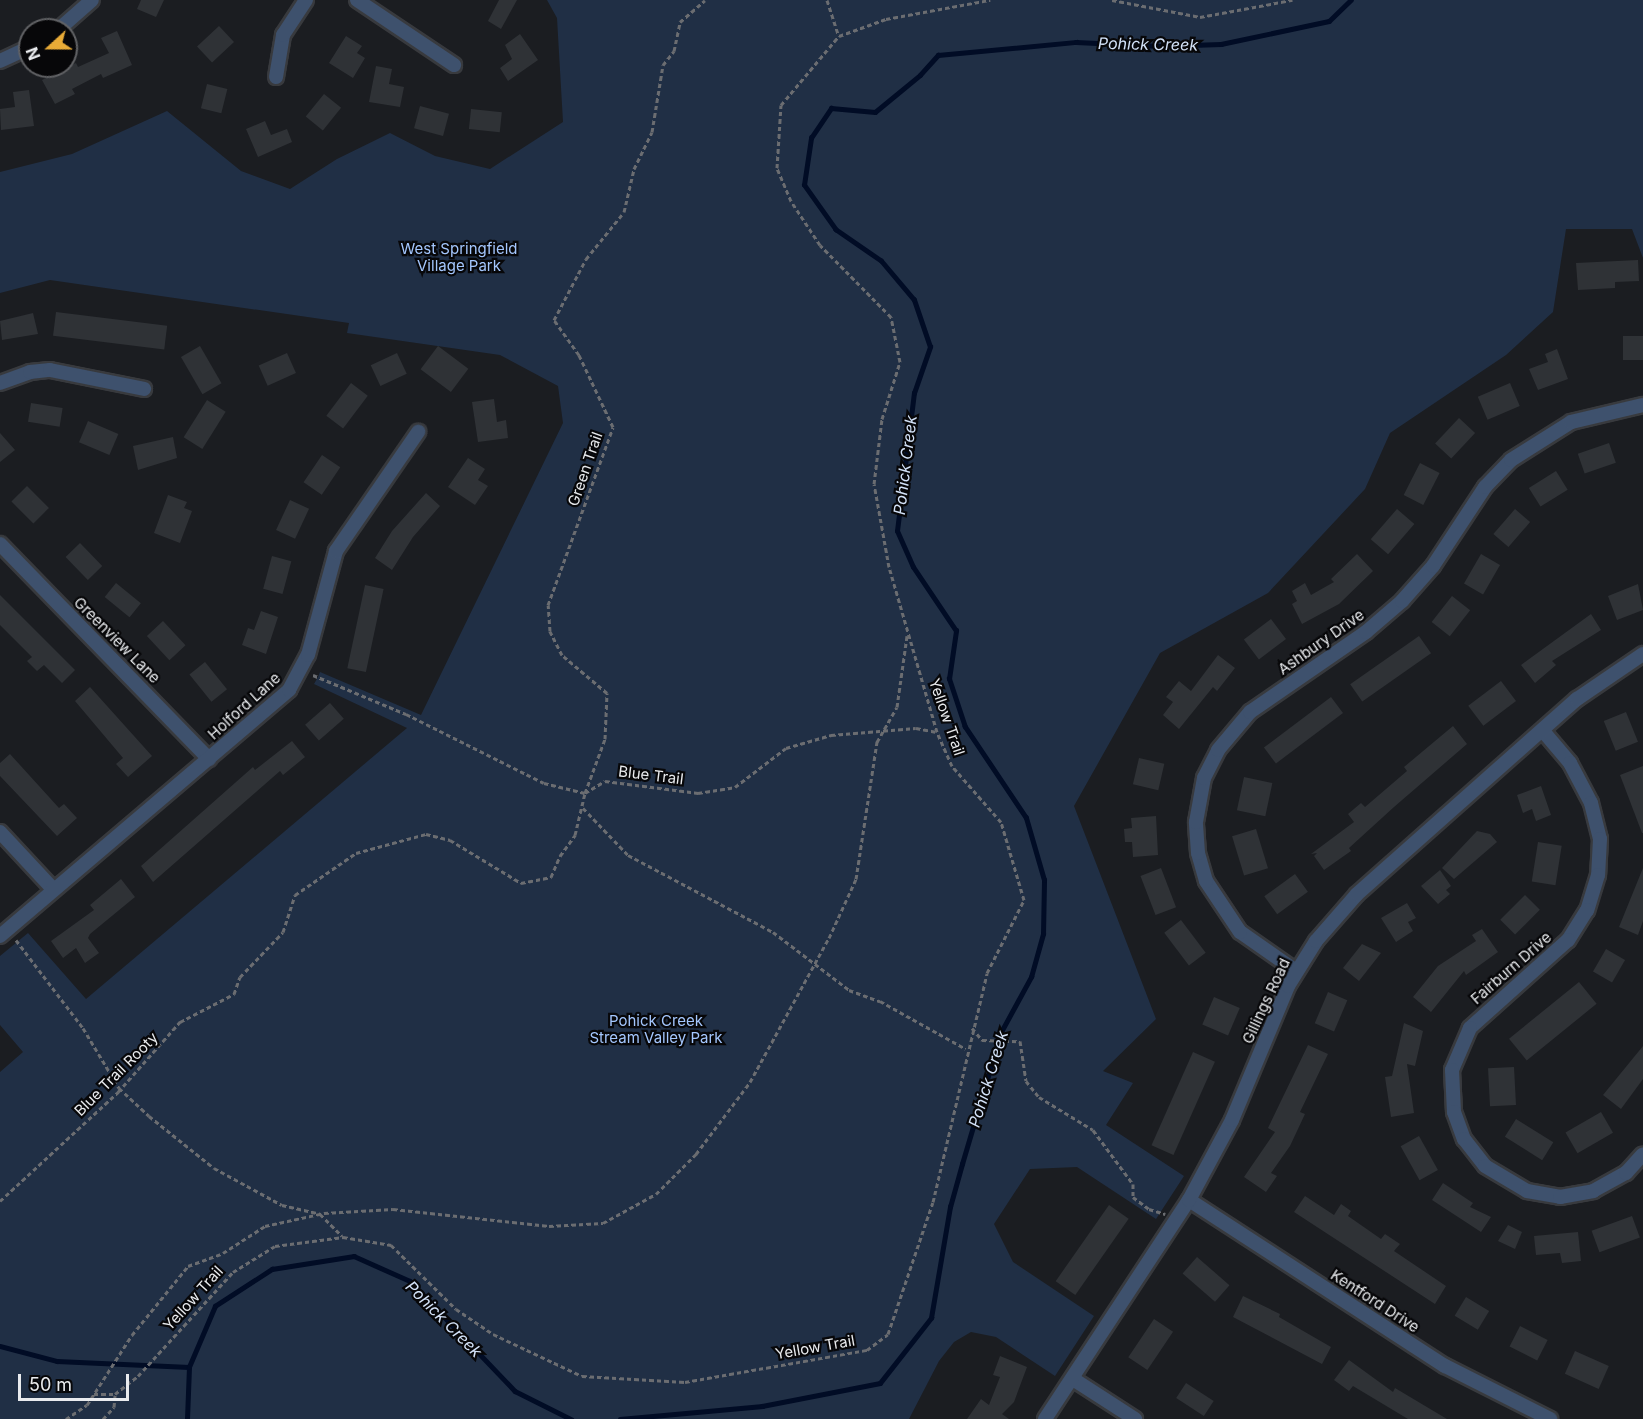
<!DOCTYPE html>
<style>
body{margin:0}
#map{position:relative;width:1643px;height:1419px;overflow:hidden;background:#1b1d21;font-family:Inter,sans-serif}
div>[style]{position:absolute}
.green>*{inset:0;background:#202f45}
.stream>*{height:4.5px;margin:-2.25px;padding:0 2.25px;transform-origin:2.25px;border-radius:2.25px;background:#010c25}
.building>*{inset:0;background:#2f3236;transform-origin:0 0}
.path>*{height:3px;margin-top:-1.5px;transform-origin:0;background:repeating-linear-gradient(90deg,#6b6d71 0 4.5px,transparent 0 7.5px)}
.roads{filter:drop-shadow(2px 0 #383a3e) drop-shadow(-2px 0 #383a3e) drop-shadow(0 2px #383a3e) drop-shadow(0 -2px #383a3e)}
.minor>*{height:14px;margin:-7px;padding:0 7px;transform-origin:7px;border-radius:7px;background:#3e516d}
span{translate:-50% -50%;white-space:nowrap;text-align:center;line-height:1.15;-webkit-text-stroke:4.5px #070709;paint-order:stroke}
.park-label{font-size:15px;color:#a4c7fe}
.street-label{font-size:15px;color:#e9ebee}
.water-label{font-size:16px;color:#d3e2f8;font-style:italic}
.north{position:absolute;left:18px;top:18px;width:60px;height:60px;box-sizing:border-box;background:#070709;border:2px solid #616265;border-radius:50%;rotate:249deg;font-size:16px;font-weight:700;line-height:24px;text-align:center;color:#e9ebee}
.north::after{content:'';display:block;margin:auto;width:21px;height:27px;background:#e8ab37;clip-path:polygon(50% 0,100% 100%,50% 72%,0 100%)}
.scale{position:absolute;left:18px;top:1374px;width:111px;height:27px;box-sizing:border-box;border:3px solid #e9ebee;border-top:0;padding-left:8px;font-size:18px;line-height:21px;white-space:nowrap;color:#e9ebee;-webkit-text-stroke:4px #070709;paint-order:stroke}
</style>
<div id="map">
<div class="green">
<div style="clip-path:polygon(547px 0,1643px 0,1643px 258px,1632px 229px,1566px 229px,1553px 312px,1506px 355px,1390px 433px,1365px 489px,1268px 593px,1160px 653px,1074px 806px,1156px 1019px,1103px 1071px,1133px 1083px,1106px 1125px,1184px 1176px,1156px 1219px,1077px 1167px,1030px 1169px,994px 1224px,1013px 1262px,1094px 1316px,1055px 1376px,996px 1337px,971px 1332px,954px 1342px,939px 1361px,909px 1419px,0 1419px,0 1072px,23px 1052px,0 1025px,0 956px,28px 933px,86px 999px,407px 728px,314px 684px,318px 677px,320px 672px,421px 715px,563px 423px,558px 386px,500px 355px,347px 333px,349px 323px,50px 280px,0 293px,0 172px,72px 154px,167px 111px,241px 171px,290px 189px,337px 159px,390px 133px,435px 156px,490px 169px,563px 122px,557px 18px)"></div>
</div>
<div class="stream">
<div style="left:0;top:1346px;width:59px;rotate:14.7deg"></div>
<div style="left:57px;top:1361px;width:132px;rotate:2.6deg"></div>
<div style="left:187px;top:1419px;width:52px;rotate:-87.8deg"></div>
<div style="left:189px;top:1367px;width:66px;rotate:-66.9deg"></div>
<div style="left:215px;top:1306px;width:68px;rotate:-33deg"></div>
<div style="left:272px;top:1269px;width:83px;rotate:-9deg"></div>
<div style="left:354px;top:1256px;width:61px;rotate:24.1deg"></div>
<div style="left:410px;top:1281px;width:152px;rotate:46.3deg"></div>
<div style="left:515px;top:1391px;width:63px;rotate:26.6deg"></div>
<div style="left:620px;top:1419px;width:143px;rotate:-5.2deg"></div>
<div style="left:762px;top:1406px;width:120px;rotate:-11deg"></div>
<div style="left:880px;top:1383px;width:83px;rotate:-51.9deg"></div>
<div style="left:931px;top:1318px;width:113px;rotate:-80.3deg"></div>
<div style="left:950px;top:1207px;width:45px;rotate:-74.4deg"></div>
<div style="left:962px;top:1164px;width:138px;rotate:-73.5deg"></div>
<div style="left:1001px;top:1032px;width:63px;rotate:-61.4deg"></div>
<div style="left:1031px;top:977px;width:45px;rotate:-74.4deg"></div>
<div style="left:1043px;top:934px;width:54px;rotate:-88.9deg"></div>
<div style="left:1044px;top:880px;width:65px;rotate:-106.2deg"></div>
<div style="left:1026px;top:818px;width:110px;rotate:-123.8deg"></div>
<div style="left:965px;top:727px;width:51px;rotate:-108.4deg"></div>
<div style="left:949px;top:679px;width:49px;rotate:-81.7deg"></div>
<div style="left:956px;top:631px;width:77px;rotate:-123.9deg"></div>
<div style="left:913px;top:567px;width:39px;rotate:-114deg"></div>
<div style="left:897px;top:531px;width:139px;rotate:-83deg"></div>
<div style="left:914px;top:393px;width:49px;rotate:-70.8deg"></div>
<div style="left:930px;top:347px;width:50px;rotate:-108.8deg"></div>
<div style="left:914px;top:300px;width:51px;rotate:-130.2deg"></div>
<div style="left:881px;top:261px;width:55px;rotate:-145.4deg"></div>
<div style="left:836px;top:230px;width:55px;rotate:-125.4deg"></div>
<div style="left:804px;top:185px;width:48px;rotate:-81.5deg"></div>
<div style="left:811px;top:138px;width:36px;rotate:-56deg"></div>
<div style="left:831px;top:108px;width:44px;rotate:5.2deg"></div>
<div style="left:875px;top:112px;width:58px;rotate:-39.4deg"></div>
<div style="left:920px;top:75px;width:27px;rotate:-48deg"></div>
<div style="left:938px;top:55px;width:139px;rotate:-5.4deg"></div>
<div style="left:1076px;top:42px;width:84px;rotate:2.7deg"></div>
<div style="left:1160px;top:46px;width:61px;rotate:-1.9deg"></div>
<div style="left:1221px;top:44px;width:110px;rotate:-12deg"></div>
<div style="left:1329px;top:21px;width:30px;rotate:-44deg"></div>
</div>
<div class="building">
<div style="clip-path:polygon(141px 0,164px 0,156px 17px,137px 9px)"></div>
<div style="clip-path:polygon(499px 0,517px 0,501px 29px,488px 21px)"></div>
<div style="left:219px;top:26px;width:22px;height:30px;rotate:47deg"></div>
<div style="clip-path:polygon(117px 31px,132px 65px,103px 78px,101px 74px,72px 89px,75px 94px,55px 104px,42px 80px,76px 63px,78px 67px,109px 53px,101px 38px)"></div>
<div style="clip-path:polygon(520px 34px,538px 60px,508px 81px,500px 68px,512px 59px,505px 45px)"></div>
<div style="clip-path:polygon(346px 36px,362px 46px,357px 53px,365px 58px,353px 78px,329px 63px)"></div>
<div style="clip-path:polygon(376px 66px,392px 69px,389px 84px,404px 87px,400px 107px,369px 102px)"></div>
<div style="left:207px;top:84px;width:21px;height:25px;rotate:14deg"></div>
<div style="clip-path:polygon(29px 90px,34px 126px,1px 130px,0 109px,15px 107px,13px 92px)"></div>
<div style="left:324px;top:94px;width:22px;height:29px;rotate:39deg"></div>
<div style="left:420px;top:106px;width:30px;height:23px;rotate:15deg"></div>
<div style="left:471px;top:109px;width:31px;height:20px;rotate:6deg"></div>
<div style="clip-path:polygon(265px 121px,271px 135px,287px 129px,292px 142px,258px 157px,246px 129px)"></div>
<div style="clip-path:polygon(1638px 260px,1639px 281px,1615px 282px,1615px 288px,1578px 290px,1576px 263px)"></div>
<div style="left:56px;top:312px;width:112px;height:24px;rotate:7deg"></div>
<div style="clip-path:polygon(33px 313px,38px 334px,2px 340px,0 321px)"></div>
<div style="left:1643px;top:336px;width:24px;height:20px;rotate:90deg"></div>
<div style="left:200px;top:346px;width:43px;height:22px;rotate:60deg"></div>
<div style="left:438px;top:346px;width:38px;height:29px;rotate:37deg"></div>
<div style="clip-path:polygon(1557px 349px,1568px 379px,1538px 390px,1529px 369px,1548px 362px,1545px 354px)"></div>
<div style="left:287px;top:353px;width:22px;height:31px;rotate:66deg"></div>
<div style="left:397px;top:353px;width:23px;height:29px;rotate:65deg"></div>
<div style="left:351px;top:383px;width:21px;height:41px;rotate:37deg"></div>
<div style="left:1510px;top:383px;width:25px;height:35px;rotate:67deg"></div>
<div style="clip-path:polygon(494px 399px,497px 422px,506px 420px,508px 438px,478px 442px,472px 402px)"></div>
<div style="left:207px;top:400px;width:22px;height:44px;rotate:32deg"></div>
<div style="left:31px;top:403px;width:32px;height:19px;rotate:9deg"></div>
<div style="left:1459px;top:418px;width:22px;height:35px;rotate:43deg"></div>
<div style="left:88px;top:421px;width:33px;height:23px;rotate:23deg"></div>
<div style="clip-path:polygon(0 433px,15px 450px,0 462px)"></div>
<div style="clip-path:polygon(173px 437px,177px 458px,138px 470px,133px 446px)"></div>
<div style="left:1609px;top:443px;width:21px;height:33px;rotate:71deg"></div>
<div style="left:322px;top:455px;width:22px;height:33px;rotate:34deg"></div>
<div style="clip-path:polygon(468px 458px,485px 469px,478px 480px,488px 486px,475px 505px,448px 487px)"></div>
<div style="left:1420px;top:463px;width:22px;height:36px;rotate:27deg"></div>
<div style="left:1556px;top:471px;width:22px;height:32px;rotate:58deg"></div>
<div style="left:27px;top:486px;width:31px;height:22px;rotate:45deg"></div>
<div style="clip-path:polygon(426px 493px,440px 506px,413px 537px,392px 570px,375px 558px,392px 531px)"></div>
<div style="clip-path:polygon(168px 495px,187px 502px,184px 508px,192px 511px,180px 543px,154px 533px)"></div>
<div style="left:290px;top:500px;width:21px;height:33px;rotate:25deg"></div>
<div style="left:1397px;top:509px;width:23px;height:40px;rotate:41deg"></div>
<div style="left:1515px;top:509px;width:20px;height:33px;rotate:41deg"></div>
<div style="left:80px;top:543px;width:32px;height:20px;rotate:46deg"></div>
<div style="clip-path:polygon(1357px 554px,1373px 571px,1339px 604px,1302px 624px,1292px 604px,1297px 601px,1292px 591px,1305px 583px,1311px 595px,1334px 582px,1331px 579px)"></div>
<div style="left:1481px;top:554px;width:22px;height:34px;rotate:30deg"></div>
<div style="left:272px;top:556px;width:20px;height:34px;rotate:15deg"></div>
<div style="left:116px;top:583px;width:32px;height:18px;rotate:39deg"></div>
<div style="clip-path:polygon(1638px 584px,1643px 610px,1617px 620px,1608px 596px)"></div>
<div style="left:365px;top:585px;width:19px;height:85px;rotate:12deg"></div>
<div style="clip-path:polygon(0 595px,75px 670px,62px 683px,44px 665px,37px 671px,27px 661px,32px 657px,0 625px)"></div>
<div style="left:1452px;top:596px;width:23px;height:33px;rotate:38deg"></div>
<div style="clip-path:polygon(261px 611px,278px 617px,266px 654px,242px 645px,248px 628px,254px 630px)"></div>
<div style="clip-path:polygon(1591px 614px,1601px 630px,1552px 661px,1556px 665px,1535px 683px,1521px 665px)"></div>
<div style="left:1271px;top:619px;width:25px;height:34px;rotate:53deg"></div>
<div style="left:163px;top:621px;width:33px;height:22px;rotate:47deg"></div>
<div style="left:1419px;top:636px;width:21px;height:84px;rotate:55deg"></div>
<div style="clip-path:polygon(1218px 655px,1235px 668px,1217px 691px,1213px 687px,1179px 729px,1163px 715px,1173px 702px,1166px 697px,1179px 681px,1191px 691px)"></div>
<div style="left:205px;top:662px;width:35px;height:20px;rotate:51deg"></div>
<div style="left:1501px;top:681px;width:25px;height:41px;rotate:53deg"></div>
<div style="clip-path:polygon(90px 687px,152px 756px,128px 777px,116px 764px,123px 758px,75px 701px)"></div>
<div style="left:1331px;top:697px;width:20px;height:84px;rotate:53deg"></div>
<div style="left:330px;top:703px;width:21px;height:33px;rotate:49deg"></div>
<div style="left:1626px;top:712px;width:32px;height:24px;rotate:68deg"></div>
<div style="clip-path:polygon(1453px 726px,1467px 744px,1394px 807px,1349px 848px,1351px 851px,1324px 870px,1314px 856px,1317px 853px,1311px 854px,1354px 822px,1348px 814px,1361px 803px,1365px 807px,1407px 771px,1404px 767px)"></div>
<div style="clip-path:polygon(292px 741px,305px 757px,283px 775px,280px 771px,153px 882px,141px 866px,253px 767px,255px 770px)"></div>
<div style="clip-path:polygon(10px 754px,59px 808px,64px 804px,77px 818px,57px 836px,0 776px,0 763px)"></div>
<div style="left:1139px;top:758px;width:26px;height:27px;rotate:13deg"></div>
<div style="clip-path:polygon(1643px 766px,1643px 833px,1642px 833px,1620px 775px)"></div>
<div style="left:1244px;top:777px;width:29px;height:34px;rotate:12deg"></div>
<div style="clip-path:polygon(1541px 786px,1551px 815px,1536px 821px,1532px 809px,1523px 813px,1517px 795px)"></div>
<div style="clip-path:polygon(1156px 816px,1158px 855px,1133px 857px,1132px 842px,1125px 842px,1124px 829px,1132px 828px,1131px 818px)"></div>
<div style="left:1256px;top:829px;width:41px;height:25px;rotate:73deg"></div>
<div style="clip-path:polygon(1477px 831px,1490px 834px,1497px 842px,1454px 879px,1442px 868px)"></div>
<div style="left:1538px;top:842px;width:24px;height:40px;rotate:9deg"></div>
<div style="left:1161px;top:868px;width:42px;height:22px;rotate:69deg"></div>
<div style="clip-path:polygon(1643px 868px,1643px 921px,1638px 935px,1619px 927px)"></div>
<div style="clip-path:polygon(1440px 870px,1451px 886px,1446px 890px,1450px 894px,1438px 904px,1421px 886px)"></div>
<div style="left:1295px;top:874px;width:22px;height:38px;rotate:54deg"></div>
<div style="clip-path:polygon(121px 879px,135px 897px,90px 934px,88px 938px,99px 953px,85px 963px,76px 948px,63px 958px,51px 941px,94px 910px,90px 905px)"></div>
<div style="left:1525px;top:895px;width:21px;height:35px;rotate:45deg"></div>
<div style="clip-path:polygon(1407px 903px,1416px 918px,1408px 922px,1413px 931px,1396px 942px,1381px 918px)"></div>
<div style="left:1181px;top:920px;width:41px;height:21px;rotate:53deg"></div>
<div style="clip-path:polygon(1482px 929px,1498px 952px,1466px 975px,1464px 971px,1431px 1012px,1413px 997px,1438px 966px,1476px 941px,1472px 935px)"></div>
<div style="clip-path:polygon(1362px 944px,1381px 953px,1359px 981px,1343px 968px)"></div>
<div style="left:1606px;top:949px;width:22px;height:26px;rotate:30deg"></div>
<div style="left:1579px;top:982px;width:28px;height:90px;rotate:51deg"></div>
<div style="left:1328px;top:992px;width:21px;height:34px;rotate:23deg"></div>
<div style="left:1214px;top:997px;width:28px;height:30px;rotate:23deg"></div>
<div style="clip-path:polygon(1404px 1023px,1423px 1031px,1415px 1066px,1407px 1064px,1414px 1113px,1391px 1117px,1385px 1077px,1392px 1076px)"></div>
<div style="clip-path:polygon(1308px 1045px,1328px 1054px,1300px 1112px,1305px 1114px,1290px 1146px,1271px 1173px,1277px 1176px,1266px 1192px,1244px 1177px,1275px 1132px,1268px 1128px)"></div>
<div style="clip-path:polygon(1643px 1046px,1643px 1079px,1621px 1109px,1603px 1095px)"></div>
<div style="left:1193px;top:1052px;width:24px;height:102px;rotate:24deg"></div>
<div style="left:1514px;top:1067px;width:38px;height:26px;rotate:87deg"></div>
<div style="left:1601px;top:1112px;width:24px;height:41px;rotate:60deg"></div>
<div style="left:1516px;top:1119px;width:44px;height:21px;rotate:32deg"></div>
<div style="left:1419px;top:1136px;width:39px;height:21px;rotate:61deg"></div>
<div style="clip-path:polygon(1443px 1183px,1473px 1203px,1470px 1207px,1491px 1217px,1481px 1232px,1432px 1200px)"></div>
<div style="clip-path:polygon(1305px 1196px,1334px 1215px,1341px 1204px,1351px 1211px,1348px 1216px,1381px 1239px,1385px 1234px,1400px 1244px,1394px 1251px,1446px 1286px,1435px 1304px,1294px 1212px)"></div>
<div style="left:1109px;top:1205px;width:24px;height:93px;rotate:35deg"></div>
<div style="left:1632px;top:1216px;width:23px;height:43px;rotate:70deg"></div>
<div style="clip-path:polygon(1508px 1225px,1522px 1232px,1515px 1249px,1498px 1241px)"></div>
<div style="clip-path:polygon(1578px 1232px,1581px 1261px,1562px 1263px,1560px 1253px,1536px 1255px,1534px 1236px)"></div>
<div style="left:1197px;top:1257px;width:43px;height:22px;rotate:41deg"></div>
<div style="clip-path:polygon(1243px 1296px,1280px 1314px,1279px 1317px,1331px 1347px,1322px 1364px,1233px 1317px)"></div>
<div style="left:1466px;top:1297px;width:27px;height:22px;rotate:31deg"></div>
<div style="left:1154px;top:1319px;width:23px;height:46px;rotate:34deg"></div>
<div style="left:1520px;top:1326px;width:31px;height:23px;rotate:27deg"></div>
<div style="left:1575px;top:1351px;width:37px;height:25px;rotate:24deg"></div>
<div style="clip-path:polygon(1000px 1356px,1027px 1367px,1014px 1402px,1002px 1414px,1009px 1419px,967px 1419px,981px 1399px,989px 1405px,1000px 1377px,993px 1375px)"></div>
<div style="clip-path:polygon(1349px 1360px,1393px 1392px,1395px 1388px,1447px 1419px,1408px 1419px,1353px 1386px,1349px 1391px,1334px 1380px)"></div>
<div style="left:1186px;top:1383px;width:33px;height:18px;rotate:33deg"></div>
</div>
<div class="path">
<div style="left:827px;top:0;width:38px;rotate:72deg"></div>
<div style="left:1112px;top:0;width:90px;rotate:10.9deg"></div>
<div style="left:1200px;top:17px;width:94px;rotate:-10.5deg"></div>
<div style="left:313px;top:675px;width:101px;rotate:22.8deg"></div>
<div style="left:406px;top:714px;width:154px;rotate:26.6deg"></div>
<div style="left:544px;top:783px;width:42px;rotate:13.7deg"></div>
<div style="left:585px;top:793px;width:23px;rotate:-31deg"></div>
<div style="left:605px;top:781px;width:94px;rotate:7.4deg"></div>
<div style="left:698px;top:793px;width:37px;rotate:-9deg"></div>
<div style="left:735px;top:787px;width:64px;rotate:-37.4deg"></div>
<div style="left:786px;top:748px;width:47px;rotate:-16.1deg"></div>
<div style="left:831px;top:735px;width:85px;rotate:-4.7deg"></div>
<div style="left:916px;top:728px;width:21px;rotate:11deg"></div>
<div style="left:583px;top:808px;width:65px;rotate:46.2deg"></div>
<div style="left:628px;top:855px;width:164px;rotate:28deg"></div>
<div style="left:773px;top:932px;width:96px;rotate:37.3deg"></div>
<div style="left:849px;top:990px;width:33px;rotate:20deg"></div>
<div style="left:880px;top:1001px;width:98px;rotate:29.2deg"></div>
<div style="left:16px;top:940px;width:111px;rotate:52.7deg"></div>
<div style="left:83px;top:1028px;width:70px;rotate:59deg"></div>
<div style="left:119px;top:1088px;width:41px;rotate:43deg"></div>
<div style="left:149px;top:1116px;width:83px;rotate:38.7deg"></div>
<div style="left:214px;top:1168px;width:77px;rotate:28.6deg"></div>
<div style="left:282px;top:1205px;width:39px;rotate:13deg"></div>
<div style="left:320px;top:1214px;width:31px;rotate:45deg"></div>
<div style="left:972px;top:1028px;width:16px;rotate:50deg"></div>
<div style="left:982px;top:1040px;width:38px;rotate:2deg"></div>
<div style="left:1020px;top:1041px;width:40px;rotate:81.5deg"></div>
<div style="left:1026px;top:1081px;width:21px;rotate:51deg"></div>
<div style="left:1039px;top:1097px;width:63px;rotate:31.4deg"></div>
<div style="left:1093px;top:1130px;width:67px;rotate:53.5deg"></div>
<div style="left:1133px;top:1184px;width:13px;rotate:90deg"></div>
<div style="left:1133px;top:1197px;width:20px;rotate:37deg"></div>
<div style="left:1149px;top:1209px;width:17px;rotate:17deg"></div>
<div style="left:0;top:1201px;width:161px;rotate:-42.7deg"></div>
<div style="left:118px;top:1092px;width:94px;rotate:-48.5deg"></div>
<div style="left:180px;top:1022px;width:61px;rotate:-27.4deg"></div>
<div style="left:234px;top:994px;width:18px;rotate:-71deg"></div>
<div style="left:240px;top:977px;width:62px;rotate:-46.3deg"></div>
<div style="left:283px;top:932px;width:39px;rotate:-72deg"></div>
<div style="left:295px;top:895px;width:74px;rotate:-34.5deg"></div>
<div style="left:356px;top:853px;width:73px;rotate:-15.2deg"></div>
<div style="left:426px;top:834px;width:25px;rotate:14deg"></div>
<div style="left:450px;top:840px;width:83px;rotate:31.2deg"></div>
<div style="left:521px;top:883px;width:31px;rotate:-11deg"></div>
<div style="left:551px;top:877px;width:23px;rotate:-67deg"></div>
<div style="left:560px;top:856px;width:26px;rotate:-54deg"></div>
<div style="left:575px;top:835px;width:43px;rotate:-76.6deg"></div>
<div style="left:585px;top:793px;width:58px;rotate:-69.7deg"></div>
<div style="left:605px;top:739px;width:46px;rotate:-87.5deg"></div>
<div style="left:607px;top:693px;width:59px;rotate:-139.8deg"></div>
<div style="left:562px;top:655px;width:27px;rotate:-117deg"></div>
<div style="left:550px;top:631px;width:26px;rotate:-94deg"></div>
<div style="left:548px;top:605px;width:189px;rotate:-69.9deg"></div>
<div style="left:613px;top:427px;width:80px;rotate:-115.3deg"></div>
<div style="left:579px;top:355px;width:43px;rotate:-125.5deg"></div>
<div style="left:554px;top:320px;width:69px;rotate:-62.3deg"></div>
<div style="left:586px;top:259px;width:60px;rotate:-51deg"></div>
<div style="left:624px;top:212px;width:44px;rotate:-76.9deg"></div>
<div style="left:634px;top:169px;width:41px;rotate:-64.1deg"></div>
<div style="left:652px;top:132px;width:68px;rotate:-80.7deg"></div>
<div style="left:663px;top:65px;width:18px;rotate:-52deg"></div>
<div style="left:674px;top:51px;width:30px;rotate:-78deg"></div>
<div style="left:680px;top:22px;width:33px;rotate:-41deg"></div>
<div style="left:94px;top:1394px;width:21px"></div>
<div style="left:115px;top:1394px;width:29px;rotate:-38deg"></div>
<div style="left:138px;top:1376px;width:141px;rotate:-47.6deg"></div>
<div style="left:233px;top:1272px;width:49px;rotate:-31.8deg"></div>
<div style="left:275px;top:1246px;width:69px;rotate:-7.5deg"></div>
<div style="left:343px;top:1237px;width:49px;rotate:9.5deg"></div>
<div style="left:391px;top:1245px;width:91px;rotate:44.6deg"></div>
<div style="left:456px;top:1309px;width:45px;rotate:34deg"></div>
<div style="left:493px;top:1334px;width:98px;rotate:25.3deg"></div>
<div style="left:582px;top:1376px;width:103px;rotate:3.3deg"></div>
<div style="left:685px;top:1382px;width:185px;rotate:-10deg"></div>
<div style="left:867px;top:1350px;width:26px;rotate:-37deg"></div>
<div style="left:888px;top:1334px;width:139px;rotate:-71.2deg"></div>
<div style="left:933px;top:1202px;width:235px;rotate:-76.7deg"></div>
<div style="left:987px;top:973px;width:82px;rotate:-63.1deg"></div>
<div style="left:1024px;top:900px;width:81px;rotate:-106.4deg"></div>
<div style="left:1001px;top:822px;width:74px;rotate:-131.2deg"></div>
<div style="left:952px;top:766px;width:37px;rotate:-114deg"></div>
<div style="left:937px;top:732px;width:172px;rotate:-106.2deg"></div>
<div style="left:889px;top:567px;width:84px;rotate:-100.2deg"></div>
<div style="left:874px;top:484px;width:65px;rotate:-83deg"></div>
<div style="left:882px;top:419px;width:60px;rotate:-72.5deg"></div>
<div style="left:900px;top:362px;width:46px;rotate:-101.3deg"></div>
<div style="left:891px;top:317px;width:101px;rotate:-134.6deg"></div>
<div style="left:820px;top:245px;width:53px;rotate:-123.4deg"></div>
<div style="left:791px;top:201px;width:36px;rotate:-113deg"></div>
<div style="left:777px;top:168px;width:63px;rotate:-86.4deg"></div>
<div style="left:781px;top:105px;width:90px;rotate:-50deg"></div>
<div style="left:839px;top:36px;width:50px;rotate:-19.9deg"></div>
<div style="left:886px;top:19px;width:106px;rotate:-10.4deg"></div>
<div style="left:66px;top:1419px;width:25px;rotate:-34deg"></div>
<div style="left:87px;top:1405px;width:83px;rotate:-57.3deg"></div>
<div style="left:132px;top:1335px;width:89px;rotate:-50.9deg"></div>
<div style="left:188px;top:1266px;width:37px;rotate:-20deg"></div>
<div style="left:223px;top:1253px;width:50px;rotate:-32.7deg"></div>
<div style="left:265px;top:1226px;width:60px;rotate:-12.4deg"></div>
<div style="left:324px;top:1213px;width:69px;rotate:-3.3deg"></div>
<div style="left:393px;top:1209px;width:157px;rotate:6.2deg"></div>
<div style="left:549px;top:1226px;width:54px;rotate:-3.2deg"></div>
<div style="left:603px;top:1223px;width:60px;rotate:-28.7deg"></div>
<div style="left:656px;top:1194px;width:57px;rotate:-45deg"></div>
<div style="left:696px;top:1154px;width:90px;rotate:-53.1deg"></div>
<div style="left:750px;top:1082px;width:164px;rotate:-61.3deg"></div>
<div style="left:829px;top:938px;width:65px;rotate:-65.4deg"></div>
<div style="left:856px;top:879px;width:139px;rotate:-81.3deg"></div>
<div style="left:877px;top:742px;width:40px;rotate:-60.3deg"></div>
<div style="left:897px;top:707px;width:72px;rotate:-82deg"></div>
<div style="left:103px;top:1419px;width:16px;rotate:-47deg"></div>
<div style="left:114px;top:1407px;width:12px;rotate:-85deg"></div>
</div>
<div class="roads">
<div class="minor">
<div style="left:357px;top:0;width:117px;rotate:33.8deg"></div>
<div style="left:58px;top:30px;width:45px;rotate:-41.4deg"></div>
<div style="left:0;top:61px;width:33px;rotate:-25deg"></div>
<div style="left:276px;top:77px;width:43px;rotate:-80.5deg"></div>
<div style="left:283px;top:35px;width:42px;rotate:-56.7deg"></div>
<div style="left:0;top:383px;width:32px;rotate:-20deg"></div>
<div style="left:30px;top:372px;width:20px;rotate:-6deg"></div>
<div style="left:50px;top:370px;width:96px;rotate:11.4deg"></div>
<div style="left:0;top:544px;width:300px;rotate:45.8deg"></div>
<div style="left:1543px;top:731px;width:42px;rotate:49.8deg"></div>
<div style="left:1570px;top:763px;width:45px;rotate:62.3deg"></div>
<div style="left:1591px;top:803px;width:37px;rotate:76deg"></div>
<div style="left:1600px;top:839px;width:36px;rotate:93deg"></div>
<div style="left:1598px;top:875px;width:37px;rotate:107deg"></div>
<div style="left:1587px;top:910px;width:36px;rotate:122deg"></div>
<div style="left:1568px;top:940px;width:132px;rotate:138.1deg"></div>
<div style="left:1470px;top:1028px;width:46px;rotate:113.2deg"></div>
<div style="left:1452px;top:1070px;width:42px;rotate:87.3deg"></div>
<div style="left:1454px;top:1112px;width:29px;rotate:70deg"></div>
<div style="left:1464px;top:1139px;width:34px;rotate:52deg"></div>
<div style="left:1485px;top:1166px;width:49px;rotate:30.8deg"></div>
<div style="left:1527px;top:1191px;width:34px;rotate:10deg"></div>
<div style="left:1560px;top:1197px;width:34px;rotate:-10deg"></div>
<div style="left:1593px;top:1191px;width:38px;rotate:-29deg"></div>
<div style="left:1626px;top:1173px;width:25px;rotate:-48deg"></div>
<div style="left:0;top:832px;width:78px;rotate:47.1deg"></div>
<div style="left:0;top:936px;width:380px;rotate:-40.4deg"></div>
<div style="left:289px;top:690px;width:40px;rotate:-62deg"></div>
<div style="left:308px;top:655px;width:108px;rotate:-74.9deg"></div>
<div style="left:336px;top:551px;width:145px;rotate:-55.4deg"></div>
<div style="left:1296px;top:971px;width:68px;rotate:-145.1deg"></div>
<div style="left:1240px;top:932px;width:61px;rotate:-123.7deg"></div>
<div style="left:1206px;top:881px;width:29px;rotate:-106deg"></div>
<div style="left:1198px;top:853px;width:31px;rotate:-94deg"></div>
<div style="left:1196px;top:822px;width:45px;rotate:-79.7deg"></div>
<div style="left:1204px;top:778px;width:31px;rotate:-63deg"></div>
<div style="left:1218px;top:750px;width:50px;rotate:-49.9deg"></div>
<div style="left:1250px;top:712px;width:141px;rotate:-34.6deg"></div>
<div style="left:1366px;top:632px;width:48px;rotate:-40.7deg"></div>
<div style="left:1402px;top:601px;width:47px;rotate:-48.5deg"></div>
<div style="left:1433px;top:566px;width:95px;rotate:-56.6deg"></div>
<div style="left:1485px;top:487px;width:37px;rotate:-46deg"></div>
<div style="left:1511px;top:460px;width:71px;rotate:-32.3deg"></div>
<div style="left:1571px;top:422px;width:74px;rotate:-13.3deg"></div>
<div style="left:1189px;top:1200px;width:305px;rotate:33deg"></div>
<div style="left:1445px;top:1366px;width:118px;rotate:26.8deg"></div>
<div style="left:1073px;top:1379px;width:74px;rotate:32.8deg"></div>
<div style="left:1045px;top:1419px;width:262px;rotate:-56.7deg"></div>
<div style="left:1189px;top:1200px;width:91px;rotate:-61.7deg"></div>
<div style="left:1232px;top:1120px;width:145px;rotate:-67.3deg"></div>
<div style="left:1288px;top:986px;width:53px;rotate:-58.1deg"></div>
<div style="left:1316px;top:941px;width:62px;rotate:-48.9deg"></div>
<div style="left:1357px;top:894px;width:294px;rotate:-41.6deg"></div>
<div style="left:1577px;top:699px;width:80px;rotate:-34.3deg"></div>
</div>
</div>
<div class="park-label">
<span style="left:459px;top:257px">West Springfield<br>Village Park</span>
<span style="left:656px;top:1029px">Pohick Creek<br>Stream Valley Park</span>
</div>
<div class="street-label">
<span style="left:585px;top:469px;rotate:-71deg">Green Trail</span>
<span style="left:117px;top:640px;rotate:45deg">Greenview Lane</span>
<span style="left:1321px;top:642px;rotate:-35deg">Ashbury Drive</span>
<span style="left:244px;top:706px;rotate:-42deg">Holford Lane</span>
<span style="left:947px;top:717px;rotate:71deg">Yellow Trail</span>
<span style="left:651px;top:775px;rotate:7deg">Blue Trail</span>
<span style="left:1511px;top:968px;rotate:-41deg">Fairburn Drive</span>
<span style="left:1266px;top:1001px;rotate:-65deg">Gillings Road</span>
<span style="left:116px;top:1074px;rotate:-45deg">Blue Trail Rooty</span>
<span style="left:193px;top:1298px;rotate:-48deg">Yellow Trail</span>
<span style="left:1375px;top:1301px;rotate:33deg">Kentford Drive</span>
<span style="left:815px;top:1347px;rotate:-10deg">Yellow Trail</span>
</div>
<div class="water-label">
<span style="left:1148px;top:44px;rotate:1deg">Pohick Creek</span>
<span style="left:905px;top:465px;rotate:-83deg">Pohick Creek</span>
<span style="left:988px;top:1079px;rotate:-73deg">Pohick Creek</span>
<span style="left:444px;top:1319px;rotate:45deg">Pohick Creek</span>
</div>
<div class="north">N</div>
<div class="scale">50 m</div>
</div>
